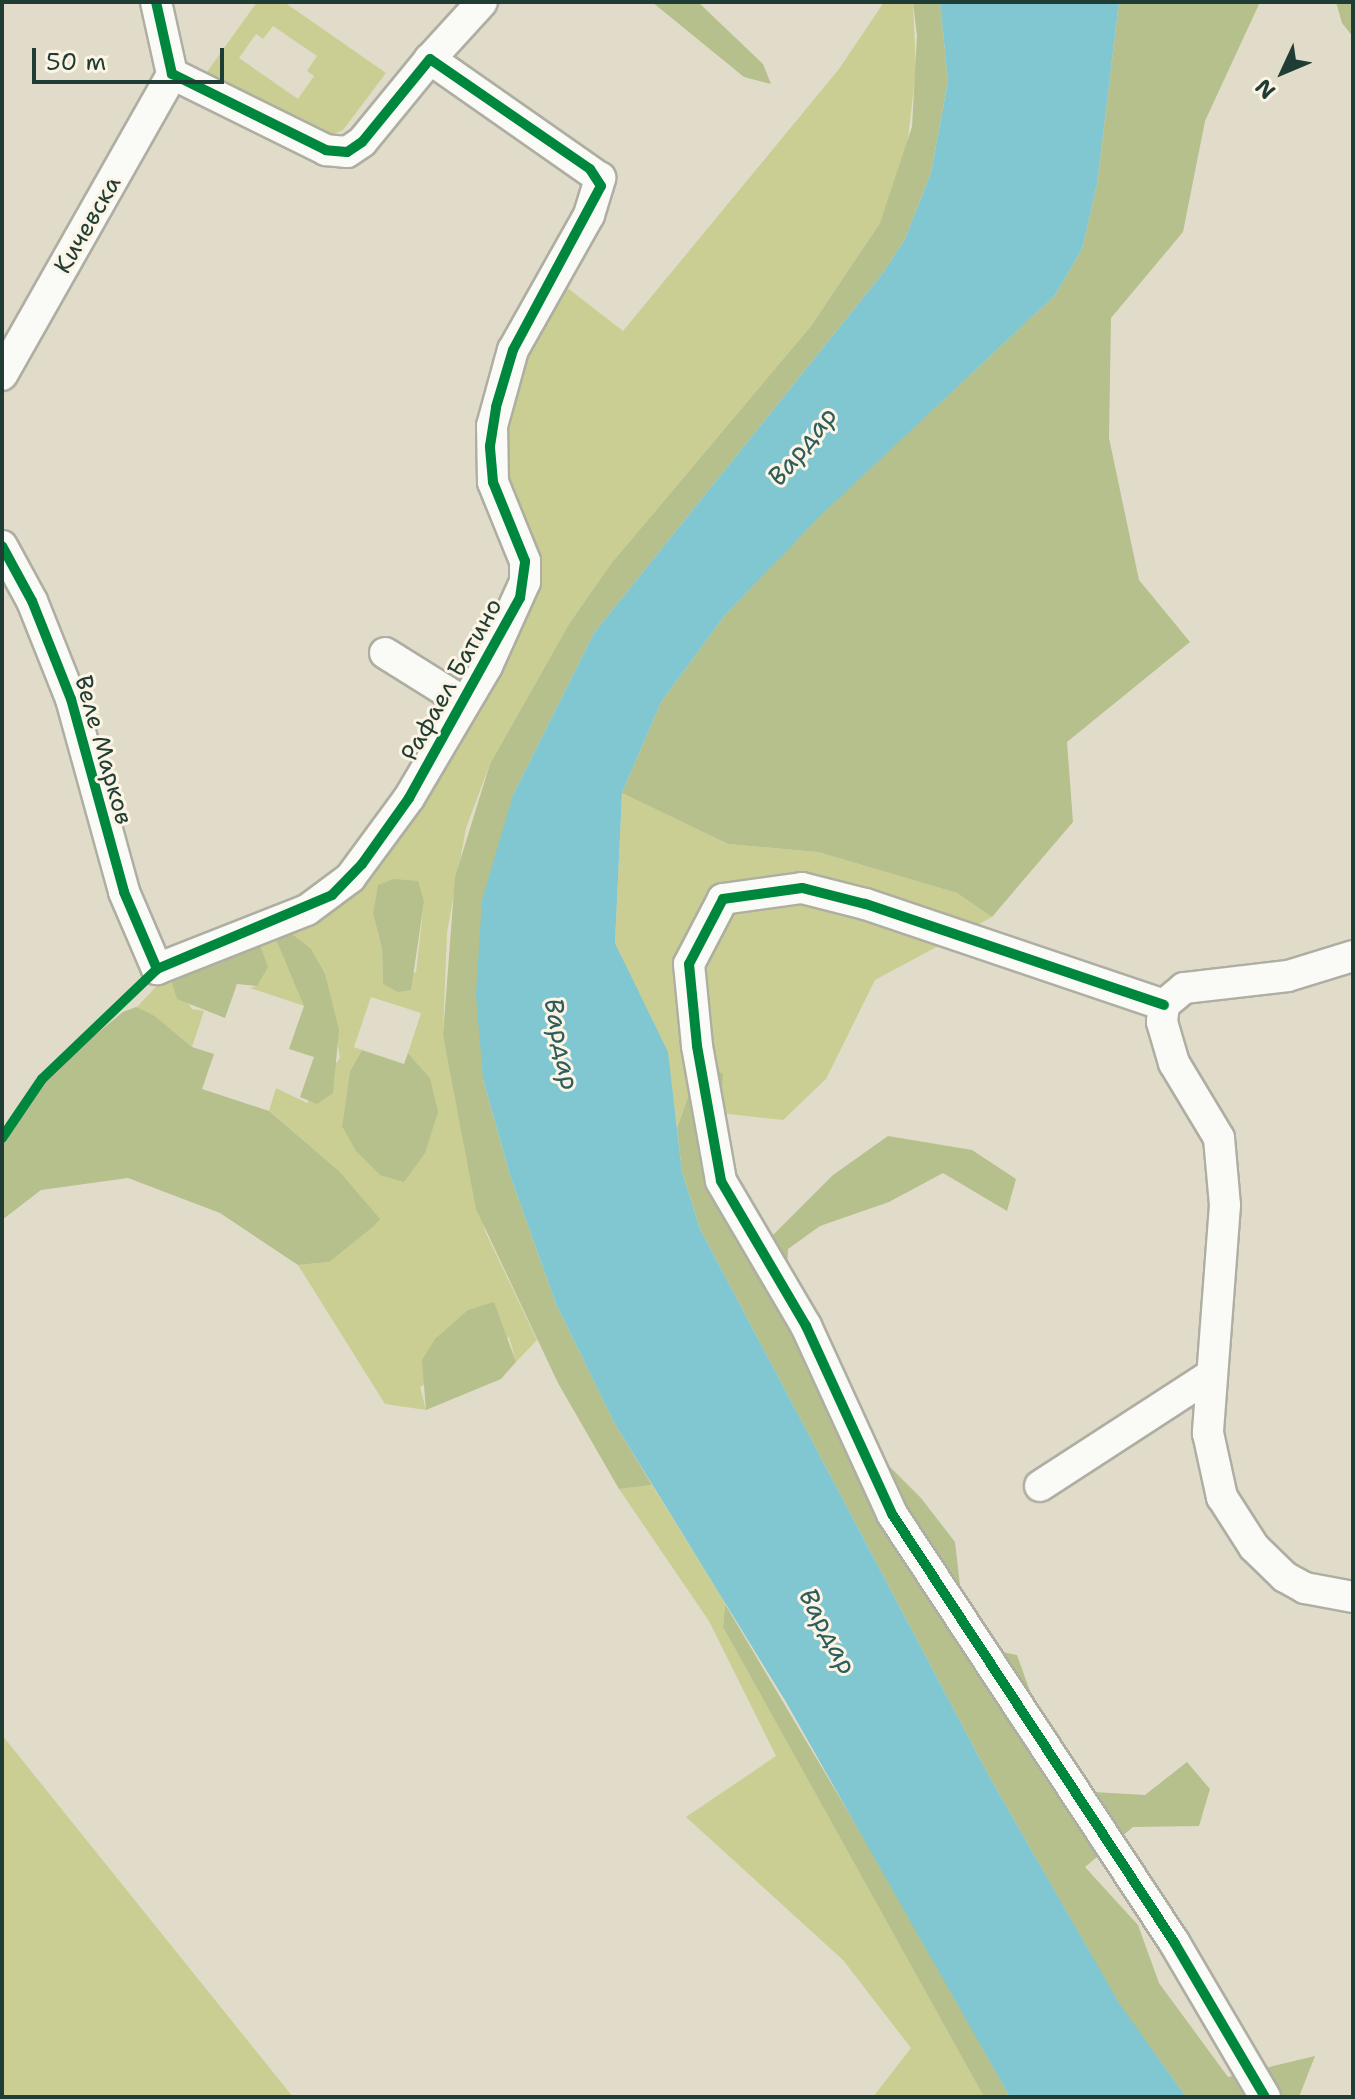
<!DOCTYPE html>
<meta charset="utf-8">
<style>
body{margin:0}
#map{position:relative;width:1355px;height:2099px;overflow:hidden;background:#e1dcca;font-family:"Shantell Sans",sans-serif}
div>[style]{position:absolute}
.green>*{inset:0;background:#cace92}
.forest>*{inset:0;background:#b5c08c}
.water>*{inset:0;background:#80c7d2}
.roads{filter:drop-shadow(2px 0 #aeaea2) drop-shadow(-2px 0 #aeaea2) drop-shadow(0 2px #aeaea2) drop-shadow(0 -2px #aeaea2)}
.minor>*{height:30px;margin:-15px;padding:0 15px;transform-origin:15px;border-radius:15px;background:#fafaf7}
.cycleway>*{height:10px;margin:-5px;padding:0 5px;transform-origin:5px;border-radius:5px;background:#00873e}
span{translate:-50% -50%;white-space:nowrap;text-align:center;line-height:1.15;-webkit-text-stroke:6px #fcf5e5;paint-order:stroke}
.street-label{font-size:24px;color:#1f3d34}
.water-label{font-size:26px;color:#2d5d5c;font-style:italic}
.frame{position:absolute;inset:0;border:4px solid #1f3d34;pointer-events:none}
.north{position:absolute;left:1243px;top:32px;width:80px;height:80px;-webkit-text-stroke:6px #fcf5e5;paint-order:stroke;rotate:226deg;font-size:22px;font-weight:700;line-height:32px;text-align:center;color:#1f3d34}
.north::after{content:'';display:block;margin:auto;width:28px;height:36px;background:#1f3d34;clip-path:polygon(50% 0,100% 100%,50% 72%,0 100%)}
.scale{position:absolute;left:32px;top:48px;width:192px;height:36px;box-sizing:border-box;border:4px solid #1f3d34;border-top:0;padding-left:10px;font-size:24px;line-height:28px;white-space:nowrap;color:#1f3d34;-webkit-text-stroke:6px #fcf5e5;paint-order:stroke}
</style>
<div id="map">
<div class="green">
<div style="clip-path:polygon(evenodd,257px 2px,284px 2px,386px 73px,343px 130px,328px 137px,204px 76px,257px 2px,273px 26px,317px 56px,307px 71px,314px 76px,298px 99px,239px 58px,256px 34px,263px 39px,273px 26px)"></div>
<div style="clip-path:polygon(evenodd,884px 2px,913px 2px,916px 70px,906px 155px,880px 223px,811px 326px,610px 565px,569px 624px,490px 764px,466px 828px,447px 933px,443px 1035px,485px 1231px,537px 1340px,516px 1362px,509px 1337px,420px 1387px,426px 1410px,385px 1404px,298px 1265px,329px 1262px,339px 1171px,269px 1111px,276px 1088px,307px 1103px,340px 1058px,325px 974px,283px 957px,301px 989px,304px 1006px,250px 988px,257px 986px,258px 940px,332px 895px,520px 598px,490px 462px,552px 276px,623px 331px,839px 69px,884px 2px,424px 902px,416px 972px,383px 984px,382px 947px,373px 914px,424px 902px,884px 2px,371px 997px,421px 1013px,408px 1053px,430px 1078px,342px 1126px,350px 1071px,362px 1050px,354px 1047px,371px 997px)"></div>
<div style="clip-path:polygon(622px 793px,728px 844px,818px 852px,957px 893px,992px 917px,875px 980px,826px 1079px,783px 1120px,720px 1113px,701px 1061px,677px 1128px,667px 1052px,615px 943px)"></div>
<div style="clip-path:polygon(169px 973px,192px 1009px,204px 1011px,192px 1047px,155px 1016px,136px 1008px)"></div>
<div style="clip-path:polygon(652px 1485px,725px 1603px,723px 1627px,984px 2097px,873px 2097px,911px 2048px,843px 1960px,686px 1817px,776px 1756px,709px 1621px,619px 1489px)"></div>
<div style="clip-path:polygon(2px 1735px,293px 2097px,2px 2097px)"></div>
</div>
<div class="forest">
<div style="clip-path:polygon(652px 2px,698px 2px,763px 64px,771px 84px,744px 77px)"></div>
<div style="clip-path:polygon(913px 2px,940px 2px,948px 81px,931px 173px,905px 239px,883px 273px,594px 633px,513px 795px,483px 1079px,510px 1175px,556px 1304px,615px 1424px,652px 1485px,619px 1489px,558px 1383px,476px 1209px,443px 1035px,455px 877px,490px 764px,569px 624px,610px 565px,811px 326px,880px 223px,912px 127px,917px 36px)"></div>
<div style="clip-path:polygon(1119px 2px,1260px 2px,1205px 121px,1183px 232px,1111px 318px,1109px 438px,1139px 580px,1190px 642px,1067px 742px,1073px 822px,992px 917px,957px 893px,818px 852px,728px 844px,622px 793px,661px 702px,725px 615px,819px 516px,1055px 295px,1082px 249px,1097px 184px)"></div>
<div style="clip-path:polygon(1336px 2px,1353px 2px,1353px 37px,1342px 23px)"></div>
<div style="clip-path:polygon(394px 879px,418px 881px,424px 902px,411px 990px,398px 992px,383px 984px,382px 948px,373px 914px,378px 885px)"></div>
<div style="clip-path:polygon(287px 930px,311px 949px,325px 974px,339px 1030px,333px 1093px,317px 1104px,300px 1097px,314px 1057px,289px 1049px,304px 1006px,275px 937px)"></div>
<div style="clip-path:polygon(258px 940px,268px 967px,257px 986px,237px 984px,225px 1018px,177px 999px,169px 973px)"></div>
<div style="clip-path:polygon(136px 1007px,155px 1016px,192px 1047px,214px 1054px,202px 1089px,269px 1111px,339px 1171px,380px 1219px,375px 1225px,329px 1262px,298px 1265px,220px 1213px,128px 1178px,41px 1190px,2px 1220px,2px 1138px,42px 1079px,123px 1012px)"></div>
<div style="clip-path:polygon(362px 1050px,404px 1064px,408px 1053px,430px 1078px,438px 1112px,425px 1153px,404px 1182px,380px 1175px,356px 1151px,342px 1126px,350px 1071px)"></div>
<div style="clip-path:polygon(701px 1061px,723px 1074px,720px 1113px,738px 1202px,764px 1244px,833px 1175px,888px 1136px,972px 1150px,1016px 1179px,1007px 1211px,943px 1173px,889px 1202px,820px 1226px,788px 1249px,785px 1317px,874px 1451px,921px 1498px,955px 1542px,967px 1645px,1017px 1655px,1051px 1750px,1077px 1791px,1145px 1795px,1187px 1762px,1210px 1789px,1199px 1826px,1133px 1827px,1085px 1867px,1138px 1925px,1159px 1983px,1228px 2077px,1315px 2056px,1299px 2097px,1186px 2097px,1119px 2004px,989px 1776px,700px 1229px,682px 1172px,677px 1128px)"></div>
<div style="clip-path:polygon(494px 1302px,516px 1362px,501px 1379px,426px 1410px,422px 1360px,435px 1339px,468px 1310px)"></div>
<div style="clip-path:polygon(725px 1604px,904px 1906px,1010px 2097px,984px 2097px,723px 1627px)"></div>
</div>
<div class="water">
<div style="clip-path:polygon(940px 2px,1119px 2px,1097px 184px,1082px 249px,1055px 295px,820px 516px,725px 615px,661px 702px,622px 793px,615px 943px,668px 1052px,682px 1172px,700px 1229px,989px 1776px,1119px 2003px,1186px 2097px,1010px 2097px,786px 1702px,615px 1424px,556px 1304px,510px 1175px,483px 1079px,476px 994px,482px 900px,513px 795px,594px 633px,883px 273px,905px 239px,931px 173px,948px 81px)"></div>
</div>
<div class="roads">
<div class="minor">
<div style="left:430px;top:59px;width:77px;rotate:-47.6deg"></div>
<div style="left:2px;top:375px;width:346px;rotate:-60.5deg"></div>
<div style="left:2px;top:546px;width:63px;rotate:61.4deg"></div>
<div style="left:32px;top:601px;width:105px;rotate:68.3deg"></div>
<div style="left:71px;top:699px;width:200px;rotate:74.6deg"></div>
<div style="left:124px;top:892px;width:84px;rotate:66.8deg"></div>
<div style="left:157px;top:969px;width:161px;rotate:-21.5deg"></div>
<div style="left:307px;top:910px;width:54px;rotate:-36.7deg"></div>
<div style="left:350px;top:878px;width:99px;rotate:-53.6deg"></div>
<div style="left:409px;top:798px;width:153px;rotate:-59.4deg"></div>
<div style="left:487px;top:666px;width:92px;rotate:-65.7deg"></div>
<div style="left:525px;top:582px;width:21px;rotate:-90deg"></div>
<div style="left:525px;top:561px;width:85px;rotate:-112.1deg"></div>
<div style="left:493px;top:482px;width:56px;rotate:-91deg"></div>
<div style="left:492px;top:426px;width:79px;rotate:-74.6deg"></div>
<div style="left:513px;top:350px;width:155px;rotate:-60.6deg"></div>
<div style="left:589px;top:215px;width:39px;rotate:-73deg"></div>
<div style="left:600px;top:178px;width:208px;rotate:-145deg"></div>
<div style="left:430px;top:59px;width:107px;rotate:129.3deg"></div>
<div style="left:362px;top:142px;width:18px;rotate:146deg"></div>
<div style="left:347px;top:152px;width:21px;rotate:-175deg"></div>
<div style="left:326px;top:150px;width:172px;rotate:-153.7deg"></div>
<div style="left:172px;top:74px;width:74px;rotate:-102.5deg"></div>
<div style="left:385px;top:653px;width:94px;rotate:32deg"></div>
<div style="left:1353px;top:956px;width:68px;rotate:162.9deg"></div>
<div style="left:1288px;top:976px;width:105px;rotate:173.4deg"></div>
<div style="left:1184px;top:988px;width:26px;rotate:140deg"></div>
<div style="left:1164px;top:1005px;width:17px;rotate:97deg"></div>
<div style="left:1162px;top:1022px;width:43px;rotate:73.7deg"></div>
<div style="left:1174px;top:1063px;width:87px;rotate:59deg"></div>
<div style="left:1219px;top:1138px;width:67px;rotate:84.9deg"></div>
<div style="left:1225px;top:1205px;width:229px;rotate:94.3deg"></div>
<div style="left:1208px;top:1433px;width:66px;rotate:77.7deg"></div>
<div style="left:1222px;top:1497px;width:59px;rotate:57.4deg"></div>
<div style="left:1254px;top:1547px;width:43px;rotate:44.1deg"></div>
<div style="left:1285px;top:1577px;width:23px;rotate:29deg"></div>
<div style="left:1305px;top:1588px;width:49px;rotate:10.6deg"></div>
<div style="left:1164px;top:1005px;width:316px;rotate:-161.3deg"></div>
<div style="left:865px;top:904px;width:65px;rotate:-165.7deg"></div>
<div style="left:802px;top:888px;width:80px;rotate:172.1deg"></div>
<div style="left:723px;top:899px;width:73px;rotate:117.6deg"></div>
<div style="left:689px;top:964px;width:82px;rotate:84.4deg"></div>
<div style="left:697px;top:1046px;width:137px;rotate:79.9deg"></div>
<div style="left:721px;top:1181px;width:168px;rotate:59.6deg"></div>
<div style="left:806px;top:1326px;width:207px;rotate:65.4deg"></div>
<div style="left:892px;top:1514px;width:513px;rotate:56.62deg"></div>
<div style="left:1174px;top:1942px;width:180px;rotate:59.6deg"></div>
<div style="left:1040px;top:1486px;width:204px;rotate:-33deg"></div>
</div>
</div>
<div class="cycleway">
<div style="left:2px;top:546px;width:63px;rotate:61.4deg"></div>
<div style="left:32px;top:601px;width:105px;rotate:68.3deg"></div>
<div style="left:71px;top:699px;width:200px;rotate:74.6deg"></div>
<div style="left:124px;top:892px;width:84px;rotate:66.8deg"></div>
<div style="left:1164px;top:1005px;width:316px;rotate:-161.3deg"></div>
<div style="left:865px;top:904px;width:65px;rotate:-165.7deg"></div>
<div style="left:802px;top:888px;width:80px;rotate:172.1deg"></div>
<div style="left:723px;top:899px;width:73px;rotate:117.6deg"></div>
<div style="left:689px;top:964px;width:82px;rotate:84.4deg"></div>
<div style="left:697px;top:1046px;width:137px;rotate:79.9deg"></div>
<div style="left:721px;top:1181px;width:168px;rotate:59.6deg"></div>
<div style="left:806px;top:1326px;width:207px;rotate:65.4deg"></div>
<div style="left:892px;top:1514px;width:513px;rotate:56.62deg"></div>
<div style="left:1174px;top:1942px;width:180px;rotate:59.6deg"></div>
<div style="left:2px;top:1138px;width:71px;rotate:-55.9deg"></div>
<div style="left:42px;top:1079px;width:159px;rotate:-43.7deg"></div>
<div style="left:157px;top:969px;width:190px;rotate:-22.9deg"></div>
<div style="left:332px;top:895px;width:43px;rotate:-45.9deg"></div>
<div style="left:362px;top:864px;width:81px;rotate:-54.5deg"></div>
<div style="left:409px;top:798px;width:229px;rotate:-61deg"></div>
<div style="left:520px;top:598px;width:37px;rotate:-82deg"></div>
<div style="left:525px;top:561px;width:85px;rotate:-112.1deg"></div>
<div style="left:493px;top:482px;width:36px;rotate:-95deg"></div>
<div style="left:490px;top:446px;width:39px;rotate:-81deg"></div>
<div style="left:496px;top:407px;width:59px;rotate:-73.4deg"></div>
<div style="left:513px;top:350px;width:186px;rotate:-61.8deg"></div>
<div style="left:601px;top:186px;width:20px;rotate:-123deg"></div>
<div style="left:590px;top:169px;width:194px;rotate:-145.5deg"></div>
<div style="left:430px;top:59px;width:107px;rotate:129.3deg"></div>
<div style="left:362px;top:142px;width:18px;rotate:146deg"></div>
<div style="left:347px;top:152px;width:21px;rotate:-175deg"></div>
<div style="left:326px;top:150px;width:172px;rotate:-153.7deg"></div>
<div style="left:172px;top:74px;width:74px;rotate:-102.5deg"></div>
</div>
<div class="street-label">
<span style="left:88px;top:225px;rotate:-60deg">Кичевска</span>
<span style="left:452px;top:680px;rotate:-61deg">Рафаел Батино</span>
<span style="left:103px;top:750px;rotate:74deg">Веле Марков</span>
</div>
<div class="water-label">
<span style="left:802px;top:446px;rotate:-51deg">Вардар</span>
<span style="left:562px;top:1044px;rotate:79deg">Вардар</span>
<span style="left:828px;top:1631px;rotate:62deg">Вардар</span>
</div>
<div class="frame"></div>
<div class="north">N</div>
<div class="scale">50 m</div>
</div>
